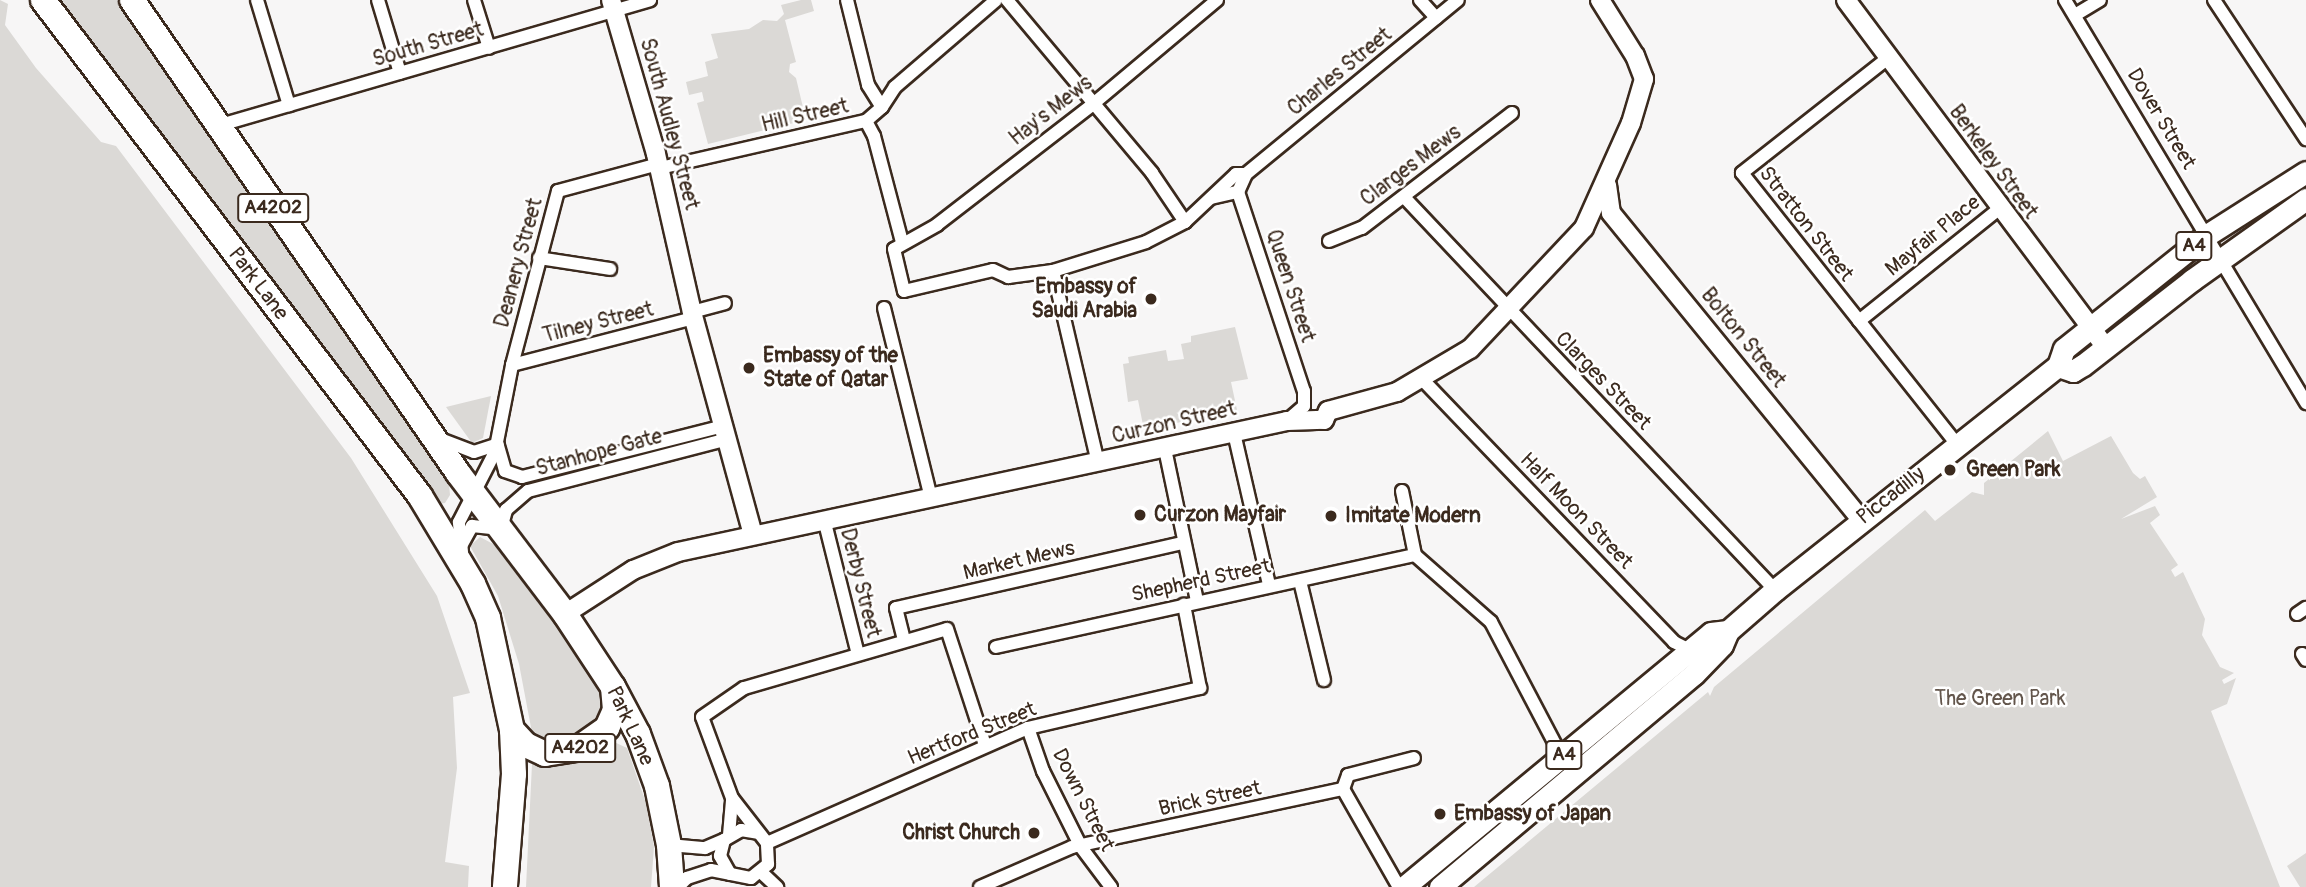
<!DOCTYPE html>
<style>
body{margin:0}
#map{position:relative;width:2306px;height:887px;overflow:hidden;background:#f7f6f6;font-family:Pangolin,sans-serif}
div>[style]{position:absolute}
.green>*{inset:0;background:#dbd9d6}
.roads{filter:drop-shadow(2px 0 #3b2a1e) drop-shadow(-2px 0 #3b2a1e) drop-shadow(0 2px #3b2a1e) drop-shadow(0 -2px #3b2a1e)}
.street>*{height:12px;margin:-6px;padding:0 6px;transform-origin:6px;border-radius:6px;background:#fff}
.secondary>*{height:18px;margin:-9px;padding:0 9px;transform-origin:9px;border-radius:9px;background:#fff}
.primary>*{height:21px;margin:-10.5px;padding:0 10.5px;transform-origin:10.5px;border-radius:10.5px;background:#fff}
.highway>*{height:24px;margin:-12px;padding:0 12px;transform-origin:12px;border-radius:12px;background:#fff}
.dots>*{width:19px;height:19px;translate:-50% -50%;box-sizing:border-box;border:4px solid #fff;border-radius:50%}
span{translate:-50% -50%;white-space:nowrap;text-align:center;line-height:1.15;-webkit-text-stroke:5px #fff;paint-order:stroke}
.shield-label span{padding:2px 5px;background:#fff;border:2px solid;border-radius:5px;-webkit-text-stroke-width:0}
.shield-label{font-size:19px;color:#3b2a1e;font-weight:700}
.street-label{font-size:21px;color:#3b2a1e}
.poi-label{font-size:21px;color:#3b2a1e;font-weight:700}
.right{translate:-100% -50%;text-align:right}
.left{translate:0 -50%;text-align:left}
.park-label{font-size:21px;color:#63564c}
</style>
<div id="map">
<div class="green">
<div style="clip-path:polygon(0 0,8px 4px,5px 25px,36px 68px,101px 142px,116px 146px,351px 458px,437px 596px,470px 693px,453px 697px,457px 768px,445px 862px,469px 866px,468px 887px,0 887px)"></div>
<div style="clip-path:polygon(57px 0,117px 0,449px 484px,450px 495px,445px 503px,439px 504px)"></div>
<div style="clip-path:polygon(801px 0,811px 0,814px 11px,785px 20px,796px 62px,790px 64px,789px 72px,796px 78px,806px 120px,708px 144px,697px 103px,704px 101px,702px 92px,689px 95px,686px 82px,708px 76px,705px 62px,718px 58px,711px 34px,749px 29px,763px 20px,777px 21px,784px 14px,781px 5px)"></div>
<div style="clip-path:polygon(1235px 327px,1248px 379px,1231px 382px,1237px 410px,1144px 430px,1138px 400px,1128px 402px,1123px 364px,1129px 363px,1128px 357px,1166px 350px,1168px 361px,1184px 359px,1181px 344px,1191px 342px,1191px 336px)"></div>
<div style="clip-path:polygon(491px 396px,483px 438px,472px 443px,446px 407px)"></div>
<div style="clip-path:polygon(2048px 431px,2063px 461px,2111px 436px,2133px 473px,2140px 479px,2145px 476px,2157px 497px,2121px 519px,2155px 506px,2160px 515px,2150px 523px,2178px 565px,2171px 570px,2175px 577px,2183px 572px,2205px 619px,2202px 635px,2220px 667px,2234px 673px,2222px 680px,2224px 684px,2236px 678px,2227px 704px,2211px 711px,2280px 887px,1474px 887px,1708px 692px,1710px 696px,1714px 687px,1925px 510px,1935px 521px,1972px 492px,1984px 495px,1984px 483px)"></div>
<div style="clip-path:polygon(480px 537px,497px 546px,564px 622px,607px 693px,603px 709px,580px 734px,533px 738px,519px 664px,498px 596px,470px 546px)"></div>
<div style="clip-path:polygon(612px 741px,627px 748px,646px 803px,654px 847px,651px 887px,526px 887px,532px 764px,570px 760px)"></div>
<div style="clip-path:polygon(2306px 853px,2306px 887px,2300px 887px,2287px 866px)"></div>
</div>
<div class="roads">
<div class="street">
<div style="left:257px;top:0;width:110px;rotate:73.1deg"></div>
<div style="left:378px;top:0;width:76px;rotate:73.2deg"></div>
<div style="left:474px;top:0;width:50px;rotate:72.6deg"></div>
<div style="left:847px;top:0;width:88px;rotate:76.1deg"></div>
<div style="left:868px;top:85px;width:26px;rotate:58deg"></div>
<div style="left:1007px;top:0;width:226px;rotate:50deg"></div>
<div style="left:1152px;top:173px;width:59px;rotate:56deg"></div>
<div style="left:1217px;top:0;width:163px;rotate:140deg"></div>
<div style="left:1092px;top:105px;width:196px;rotate:142.3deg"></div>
<div style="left:937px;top:225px;width:49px;rotate:150.8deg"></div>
<div style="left:894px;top:249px;width:43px;rotate:76.6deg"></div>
<div style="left:904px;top:291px;width:91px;rotate:-13.3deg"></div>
<div style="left:993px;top:270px;width:17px;rotate:25deg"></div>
<div style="left:1008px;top:277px;width:45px;rotate:-7.6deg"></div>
<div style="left:1053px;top:271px;width:97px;rotate:-17.3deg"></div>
<div style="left:1146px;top:242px;width:44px;rotate:-27.1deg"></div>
<div style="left:1185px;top:222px;width:70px;rotate:-43.3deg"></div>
<div style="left:1236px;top:174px;width:10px"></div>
<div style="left:1420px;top:0;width:24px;rotate:48deg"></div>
<div style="left:2065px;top:0;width:470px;rotate:59.1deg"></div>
<div style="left:2214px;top:0;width:167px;rotate:56.5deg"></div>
<div style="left:2075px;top:15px;width:29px;rotate:-31deg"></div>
<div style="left:1888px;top:58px;width:186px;rotate:141.8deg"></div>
<div style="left:1742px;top:173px;width:346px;rotate:51.6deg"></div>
<div style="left:866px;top:121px;width:17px;rotate:62deg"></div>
<div style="left:874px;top:136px;width:110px;rotate:75.2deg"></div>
<div style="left:217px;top:126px;width:451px;rotate:-16.2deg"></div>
<div style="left:660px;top:168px;width:211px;rotate:-12.9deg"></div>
<div style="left:866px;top:121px;width:21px;rotate:-41deg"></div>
<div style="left:882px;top:107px;width:24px;rotate:-57deg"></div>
<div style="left:895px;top:87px;width:133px;rotate:-40.7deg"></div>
<div style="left:1238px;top:192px;width:20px;rotate:-66deg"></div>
<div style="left:1246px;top:174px;width:274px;rotate:-39.4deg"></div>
<div style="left:1238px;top:192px;width:210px;rotate:71.7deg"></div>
<div style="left:1304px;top:391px;width:15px;rotate:90deg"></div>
<div style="left:1304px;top:406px;width:23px;rotate:139deg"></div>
<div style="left:1404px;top:197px;width:540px;rotate:46.65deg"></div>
<div style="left:1211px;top:198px;width:28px;rotate:-13deg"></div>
<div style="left:1329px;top:241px;width:35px;rotate:-22deg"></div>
<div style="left:1362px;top:228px;width:189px;rotate:-37.5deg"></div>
<div style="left:539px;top:258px;width:72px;rotate:8.8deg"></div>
<div style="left:1053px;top:271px;width:197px;rotate:76.8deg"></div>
<div style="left:884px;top:308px;width:196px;rotate:76.1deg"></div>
<div style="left:692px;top:312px;width:34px;rotate:-15deg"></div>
<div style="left:1859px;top:321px;width:179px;rotate:-38.7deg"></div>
<div style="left:512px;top:365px;width:188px;rotate:-14.5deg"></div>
<div style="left:1421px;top:378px;width:366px;rotate:46.2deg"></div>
<div style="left:1674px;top:642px;width:22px;rotate:27deg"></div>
<div style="left:1234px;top:433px;width:156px;rotate:77deg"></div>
<div style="left:443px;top:440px;width:33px;rotate:21deg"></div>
<div style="left:474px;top:452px;width:25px;rotate:-18deg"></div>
<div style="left:498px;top:446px;width:26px;rotate:74deg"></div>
<div style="left:505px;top:471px;width:18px;rotate:19deg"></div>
<div style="left:522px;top:477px;width:207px;rotate:-14.2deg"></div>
<div style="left:1165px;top:449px;width:155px;rotate:78.1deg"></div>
<div style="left:1402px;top:491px;width:65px;rotate:78.5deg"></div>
<div style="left:825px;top:523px;width:135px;rotate:75.9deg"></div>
<div style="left:461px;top:546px;width:23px;rotate:-61deg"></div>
<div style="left:472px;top:526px;width:29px;rotate:6deg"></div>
<div style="left:501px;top:529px;width:20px;rotate:-75deg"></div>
<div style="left:506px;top:510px;width:29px;rotate:-41deg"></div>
<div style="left:528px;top:491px;width:206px;rotate:-14.6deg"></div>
<div style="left:462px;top:552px;width:30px;rotate:-96deg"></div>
<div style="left:459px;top:522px;width:79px;rotate:-62.8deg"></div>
<div style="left:495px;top:452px;width:89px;rotate:-78.9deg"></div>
<div style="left:512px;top:365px;width:180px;rotate:-75.2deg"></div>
<div style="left:558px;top:191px;width:105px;rotate:-15deg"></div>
<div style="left:1415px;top:555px;width:101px;rotate:41.4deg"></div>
<div style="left:1491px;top:622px;width:153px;rotate:62.3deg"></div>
<div style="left:1300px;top:581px;width:102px;rotate:76.4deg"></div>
<div style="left:2297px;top:614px;width:11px;rotate:-34deg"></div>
<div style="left:904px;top:640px;width:33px;rotate:-104deg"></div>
<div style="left:896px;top:608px;width:294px;rotate:-12.8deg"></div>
<div style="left:996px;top:647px;width:429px;rotate:-12.4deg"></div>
<div style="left:2302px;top:654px;width:7px;rotate:56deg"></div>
<div style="left:1028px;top:728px;width:46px;rotate:70.8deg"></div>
<div style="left:1043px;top:771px;width:85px;rotate:63.4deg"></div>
<div style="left:1081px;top:847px;width:50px;rotate:53.1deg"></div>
<div style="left:1343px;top:789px;width:113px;rotate:60.3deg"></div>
<div style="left:1343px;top:789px;width:15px;rotate:-70deg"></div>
<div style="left:1348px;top:775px;width:68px;rotate:-14.4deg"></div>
<div style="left:729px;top:835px;width:36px;rotate:-85deg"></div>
<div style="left:767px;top:843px;width:285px;rotate:-23.8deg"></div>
<div style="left:1028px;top:728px;width:177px;rotate:-13.1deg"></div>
<div style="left:1200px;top:688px;width:85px;rotate:-100.9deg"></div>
<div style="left:669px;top:845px;width:36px;rotate:5deg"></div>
<div style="left:705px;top:848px;width:21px;rotate:-23deg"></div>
<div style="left:762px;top:873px;width:21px;rotate:43deg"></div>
<div style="left:730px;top:874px;width:21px;rotate:-119deg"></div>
<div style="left:720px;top:856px;width:16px;rotate:-76deg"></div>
<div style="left:724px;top:840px;width:20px;rotate:-30deg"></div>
<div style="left:741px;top:830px;width:17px;rotate:10deg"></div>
<div style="left:678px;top:887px;width:13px;rotate:-45deg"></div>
<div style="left:687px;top:878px;width:25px;rotate:-18deg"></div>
<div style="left:711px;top:870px;width:41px;rotate:11.3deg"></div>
<div style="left:751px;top:878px;width:22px;rotate:-39deg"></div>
<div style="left:768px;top:864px;width:21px;rotate:-93deg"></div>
<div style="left:767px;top:843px;width:57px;rotate:-127.9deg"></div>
<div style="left:732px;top:798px;width:86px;rotate:-110.3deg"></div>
<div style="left:702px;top:717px;width:51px;rotate:-34.6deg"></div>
<div style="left:744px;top:688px;width:211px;rotate:-16.2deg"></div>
<div style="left:947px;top:629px;width:122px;rotate:71.9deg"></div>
<div style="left:980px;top:887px;width:100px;rotate:-23.5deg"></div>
<div style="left:1072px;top:847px;width:277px;rotate:-12.1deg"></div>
</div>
<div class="secondary">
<div style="left:611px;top:0;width:160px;rotate:73.7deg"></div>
<div style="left:656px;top:154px;width:162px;rotate:77.2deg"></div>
<div style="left:692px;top:312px;width:231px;rotate:74.7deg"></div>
<div style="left:1846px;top:0;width:434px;rotate:53.2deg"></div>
<div style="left:1607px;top:185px;width:28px;rotate:82deg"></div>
<div style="left:1611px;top:213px;width:396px;rotate:50.8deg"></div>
<div style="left:565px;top:614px;width:81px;rotate:-32.9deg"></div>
<div style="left:633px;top:570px;width:48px;rotate:-21.8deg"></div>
<div style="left:678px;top:552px;width:623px;rotate:-12.14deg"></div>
<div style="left:1287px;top:421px;width:37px;rotate:-2deg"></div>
<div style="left:1324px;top:420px;width:10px;rotate:-66deg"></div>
<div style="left:1328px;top:411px;width:72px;rotate:-15.4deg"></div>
<div style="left:1397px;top:392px;width:85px;rotate:-30.5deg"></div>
<div style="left:1470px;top:349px;width:166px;rotate:-46.7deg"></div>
<div style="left:1584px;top:228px;width:115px;rotate:-65.9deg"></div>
<div style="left:1631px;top:123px;width:46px;rotate:-73.5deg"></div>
<div style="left:1644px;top:79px;width:25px;rotate:-111deg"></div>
<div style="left:1635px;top:56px;width:66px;rotate:-122deg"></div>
</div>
<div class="primary">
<div style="left:2058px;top:366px;width:16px;rotate:18deg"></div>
<div style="left:2073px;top:371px;width:12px;rotate:-31deg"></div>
<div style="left:2083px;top:365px;width:138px;rotate:-37.9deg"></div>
<div style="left:2192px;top:280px;width:140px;rotate:-35.4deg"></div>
<div style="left:1404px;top:887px;width:398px;rotate:-39.6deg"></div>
<div style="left:1711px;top:633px;width:17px;rotate:-7deg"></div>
<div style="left:1440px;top:887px;width:331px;rotate:-40deg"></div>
<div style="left:1694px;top:674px;width:40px;rotate:-46deg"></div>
<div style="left:1722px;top:645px;width:15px;rotate:-67deg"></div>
<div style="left:1728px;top:631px;width:62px;rotate:-41.1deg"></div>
<div style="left:1775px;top:590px;width:361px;rotate:-38.4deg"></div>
<div style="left:2058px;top:366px;width:18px;rotate:-71deg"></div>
<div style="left:2064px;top:349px;width:183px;rotate:-38.6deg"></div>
<div style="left:2207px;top:235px;width:117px;rotate:-32.5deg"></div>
</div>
<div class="highway">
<div style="left:43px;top:0;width:623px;rotate:52.76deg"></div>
<div style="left:420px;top:496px;width:103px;rotate:58.9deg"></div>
<div style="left:473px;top:584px;width:37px;rotate:66deg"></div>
<div style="left:488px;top:618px;width:115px;rotate:77.9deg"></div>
<div style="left:512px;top:730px;width:44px;rotate:87.4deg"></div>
<div style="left:514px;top:774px;width:113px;rotate:94.6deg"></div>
<div style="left:132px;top:0;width:574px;rotate:55.42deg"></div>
<div style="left:458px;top:473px;width:177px;rotate:52.8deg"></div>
<div style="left:565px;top:614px;width:87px;rotate:56.7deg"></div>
<div style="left:613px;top:687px;width:53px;rotate:62deg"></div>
<div style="left:638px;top:734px;width:55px;rotate:69.9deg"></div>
<div style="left:657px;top:786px;width:60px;rotate:78.5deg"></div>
<div style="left:669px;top:845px;width:42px;rotate:85.9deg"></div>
<div style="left:512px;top:730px;width:21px;rotate:47deg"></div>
<div style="left:526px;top:745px;width:21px;rotate:25deg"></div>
<div style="left:545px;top:754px;width:32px;rotate:-9deg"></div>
<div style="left:577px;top:749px;width:37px;rotate:-35deg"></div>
<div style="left:607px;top:728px;width:20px;rotate:-66deg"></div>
<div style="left:615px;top:710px;width:23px;rotate:-95deg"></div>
</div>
</div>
<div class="dots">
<div style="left:1151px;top:299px;background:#3b2a1e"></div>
<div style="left:749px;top:368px;background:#3b2a1e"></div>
<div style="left:1950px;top:470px;background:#3b2a1e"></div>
<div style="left:1140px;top:515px;background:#3b2a1e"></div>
<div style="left:1331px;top:516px;background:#3b2a1e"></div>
<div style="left:1440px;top:814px;background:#3b2a1e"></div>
<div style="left:1034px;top:833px;background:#3b2a1e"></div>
</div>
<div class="shield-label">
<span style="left:273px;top:208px">A4202</span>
<span style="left:2194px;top:246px">A4</span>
<span style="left:580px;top:748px">A4202</span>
<span style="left:1564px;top:755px">A4</span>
</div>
<div class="street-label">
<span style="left:428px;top:45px;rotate:-16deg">South Street</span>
<span style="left:1340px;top:72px;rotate:-39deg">Charles Street</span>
<span style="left:1051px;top:111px;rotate:-38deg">Hay's Mews</span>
<span style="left:805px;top:116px;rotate:-13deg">Hill Street</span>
<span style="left:2161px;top:119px;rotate:59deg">Dover Street</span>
<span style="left:669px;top:124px;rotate:75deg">South Audley Street</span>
<span style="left:1993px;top:162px;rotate:54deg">Berkeley Street</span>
<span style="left:1411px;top:166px;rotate:-37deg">Clarges Mews</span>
<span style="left:1806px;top:224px;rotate:52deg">Stratton Street</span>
<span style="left:1933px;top:236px;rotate:-39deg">Mayfair Place</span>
<span style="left:519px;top:263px;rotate:-75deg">Deanery Street</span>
<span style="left:258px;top:284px;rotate:53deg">Park Lane</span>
<span style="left:1290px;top:286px;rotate:72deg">Queen Street</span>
<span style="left:598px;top:323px;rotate:-14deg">Tilney Street</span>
<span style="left:1743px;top:338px;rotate:51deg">Bolton Street</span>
<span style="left:1603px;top:381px;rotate:46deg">Clarges Street</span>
<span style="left:1174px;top:423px;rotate:-13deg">Curzon Street</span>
<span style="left:599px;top:453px;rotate:-15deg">Stanhope Gate</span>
<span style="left:1891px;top:496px;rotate:-38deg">Piccadilly</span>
<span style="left:1576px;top:511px;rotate:46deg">Half Moon Street</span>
<span style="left:1019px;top:561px;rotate:-13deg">Market Mews</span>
<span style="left:1201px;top:581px;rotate:-12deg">Shepherd Street</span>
<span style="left:860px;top:583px;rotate:76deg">Derby Street</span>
<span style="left:630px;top:726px;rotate:65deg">Park Lane</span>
<span style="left:972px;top:734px;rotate:-22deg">Hertford Street</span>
<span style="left:1210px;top:799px;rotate:-12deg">Brick Street</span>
<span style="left:1083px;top:800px;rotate:63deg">Down Street</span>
</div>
<div class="poi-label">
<span class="right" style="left:1137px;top:299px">Embassy of<br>Saudi Arabia</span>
<span class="left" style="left:763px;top:368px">Embassy of the<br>State of Qatar</span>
<span class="left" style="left:1966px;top:470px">Green Park</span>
<span class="left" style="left:1154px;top:515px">Curzon Mayfair</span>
<span class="left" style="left:1345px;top:516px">Imitate Modern</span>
<span class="left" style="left:1454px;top:814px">Embassy of Japan</span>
<span class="right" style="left:1020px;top:833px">Christ Church</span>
</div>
<div class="park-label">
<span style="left:2000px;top:699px">The Green Park</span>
</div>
</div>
